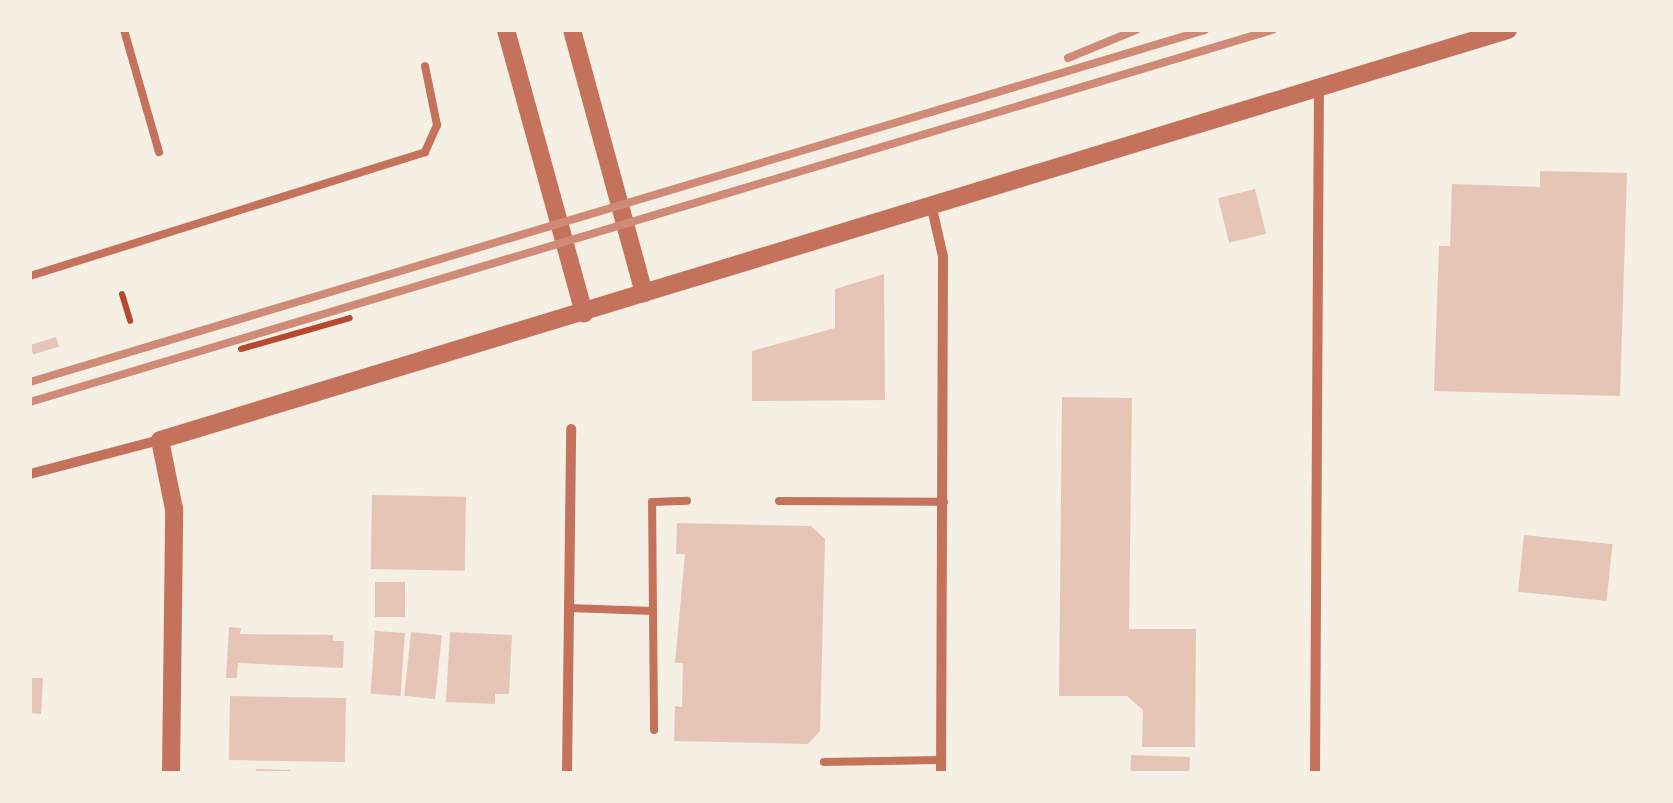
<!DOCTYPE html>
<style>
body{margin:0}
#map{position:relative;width:1673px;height:803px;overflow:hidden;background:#f6efe4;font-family:"Open Sans",sans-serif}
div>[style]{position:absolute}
.building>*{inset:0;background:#e6c5b7;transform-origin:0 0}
.path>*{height:6px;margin:-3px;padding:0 3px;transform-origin:3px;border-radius:3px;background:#b5482f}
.service>*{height:8px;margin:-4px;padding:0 4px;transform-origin:4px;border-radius:4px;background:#c5725c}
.minor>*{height:10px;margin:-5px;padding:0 5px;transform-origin:5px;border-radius:5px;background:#c5725c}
.tertiary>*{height:18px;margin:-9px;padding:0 9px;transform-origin:9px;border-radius:9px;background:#c5725c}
.rail>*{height:8px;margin:-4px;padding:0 4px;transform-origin:4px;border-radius:4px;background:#cf8b77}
span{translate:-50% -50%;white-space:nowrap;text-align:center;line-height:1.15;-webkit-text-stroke:10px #f6efe4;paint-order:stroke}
.frame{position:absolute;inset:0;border:32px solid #f6efe4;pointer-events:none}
</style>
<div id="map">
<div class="building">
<div style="clip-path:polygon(1540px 171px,1627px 173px,1620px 396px,1434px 391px,1439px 246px,1450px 246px,1452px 184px,1540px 187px)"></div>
<div style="left:1255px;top:189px;width:46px;height:38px;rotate:76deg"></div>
<div style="clip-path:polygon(884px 274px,885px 400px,752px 401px,752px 351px,835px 328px,835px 289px)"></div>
<div style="left:56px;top:337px;width:10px;height:27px;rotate:73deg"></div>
<div style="clip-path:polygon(1062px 397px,1132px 398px,1129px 629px,1196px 629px,1195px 747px,1142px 747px,1143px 710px,1127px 696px,1059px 696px)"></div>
<div style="left:372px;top:495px;width:94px;height:74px;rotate:1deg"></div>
<div style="clip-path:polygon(677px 523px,811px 526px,825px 539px,820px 731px,808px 744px,674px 741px,675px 706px,682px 707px,683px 663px,675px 663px,685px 554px,676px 554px)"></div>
<div style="left:1524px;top:535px;width:89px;height:57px;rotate:6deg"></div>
<div style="left:375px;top:582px;width:30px;height:35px"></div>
<div style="clip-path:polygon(229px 627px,241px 628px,240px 634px,333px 635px,333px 641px,344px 641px,343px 668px,238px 663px,237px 678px,226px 678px)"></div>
<div style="left:375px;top:631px;width:30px;height:63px;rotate:4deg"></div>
<div style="left:411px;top:632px;width:31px;height:64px;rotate:6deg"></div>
<div style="clip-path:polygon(450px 632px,512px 635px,509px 694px,495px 694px,495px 704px,446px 702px)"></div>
<div style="clip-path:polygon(30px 678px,43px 678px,41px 714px,30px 713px)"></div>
<div style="left:230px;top:696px;width:116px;height:64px;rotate:1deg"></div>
<div style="left:1131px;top:755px;width:59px;height:18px;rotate:2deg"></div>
<div style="clip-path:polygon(256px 769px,291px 770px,291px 773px,256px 773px)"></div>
</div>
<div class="path">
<div style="left:122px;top:294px;width:28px;rotate:73deg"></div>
<div style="left:241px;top:349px;width:113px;rotate:-15.9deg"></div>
</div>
<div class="service">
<div style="left:124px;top:30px;width:127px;rotate:74deg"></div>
<div style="left:30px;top:276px;width:414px;rotate:-17.4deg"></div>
<div style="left:425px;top:152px;width:30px;rotate:-66deg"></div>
<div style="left:437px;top:125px;width:60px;rotate:-101.5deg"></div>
<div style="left:779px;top:501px;width:165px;rotate:0.3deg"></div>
<div style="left:569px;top:608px;width:84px;rotate:2deg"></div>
<div style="left:653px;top:611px;width:109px;rotate:-90.5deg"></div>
<div style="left:652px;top:502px;width:35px;rotate:-2deg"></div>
<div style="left:653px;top:611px;width:119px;rotate:89.5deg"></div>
<div style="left:824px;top:762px;width:117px;rotate:-1deg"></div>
</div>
<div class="minor">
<div style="left:931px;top:204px;width:54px;rotate:77.2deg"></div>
<div style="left:943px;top:257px;width:516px;rotate:90.22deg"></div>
<div style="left:30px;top:474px;width:134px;rotate:-14.7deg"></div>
<div style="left:567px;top:773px;width:344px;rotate:-89.3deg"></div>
<div style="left:1315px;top:773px;width:686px;rotate:-89.67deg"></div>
</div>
<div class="tertiary">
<div style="left:506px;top:30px;width:294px;rotate:74.6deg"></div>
<div style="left:572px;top:30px;width:273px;rotate:74.7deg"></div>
<div style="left:171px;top:773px;width:264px;rotate:-89.3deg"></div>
<div style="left:174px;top:509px;width:70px;rotate:-101.5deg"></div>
<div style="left:160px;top:440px;width:1409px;rotate:-16.92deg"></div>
</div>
<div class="rail">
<div style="left:1068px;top:58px;width:74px;rotate:-22.4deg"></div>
<div style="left:30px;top:382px;width:1227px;rotate:-16.68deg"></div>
<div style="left:30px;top:402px;width:1297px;rotate:-16.67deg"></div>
</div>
<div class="frame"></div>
</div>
